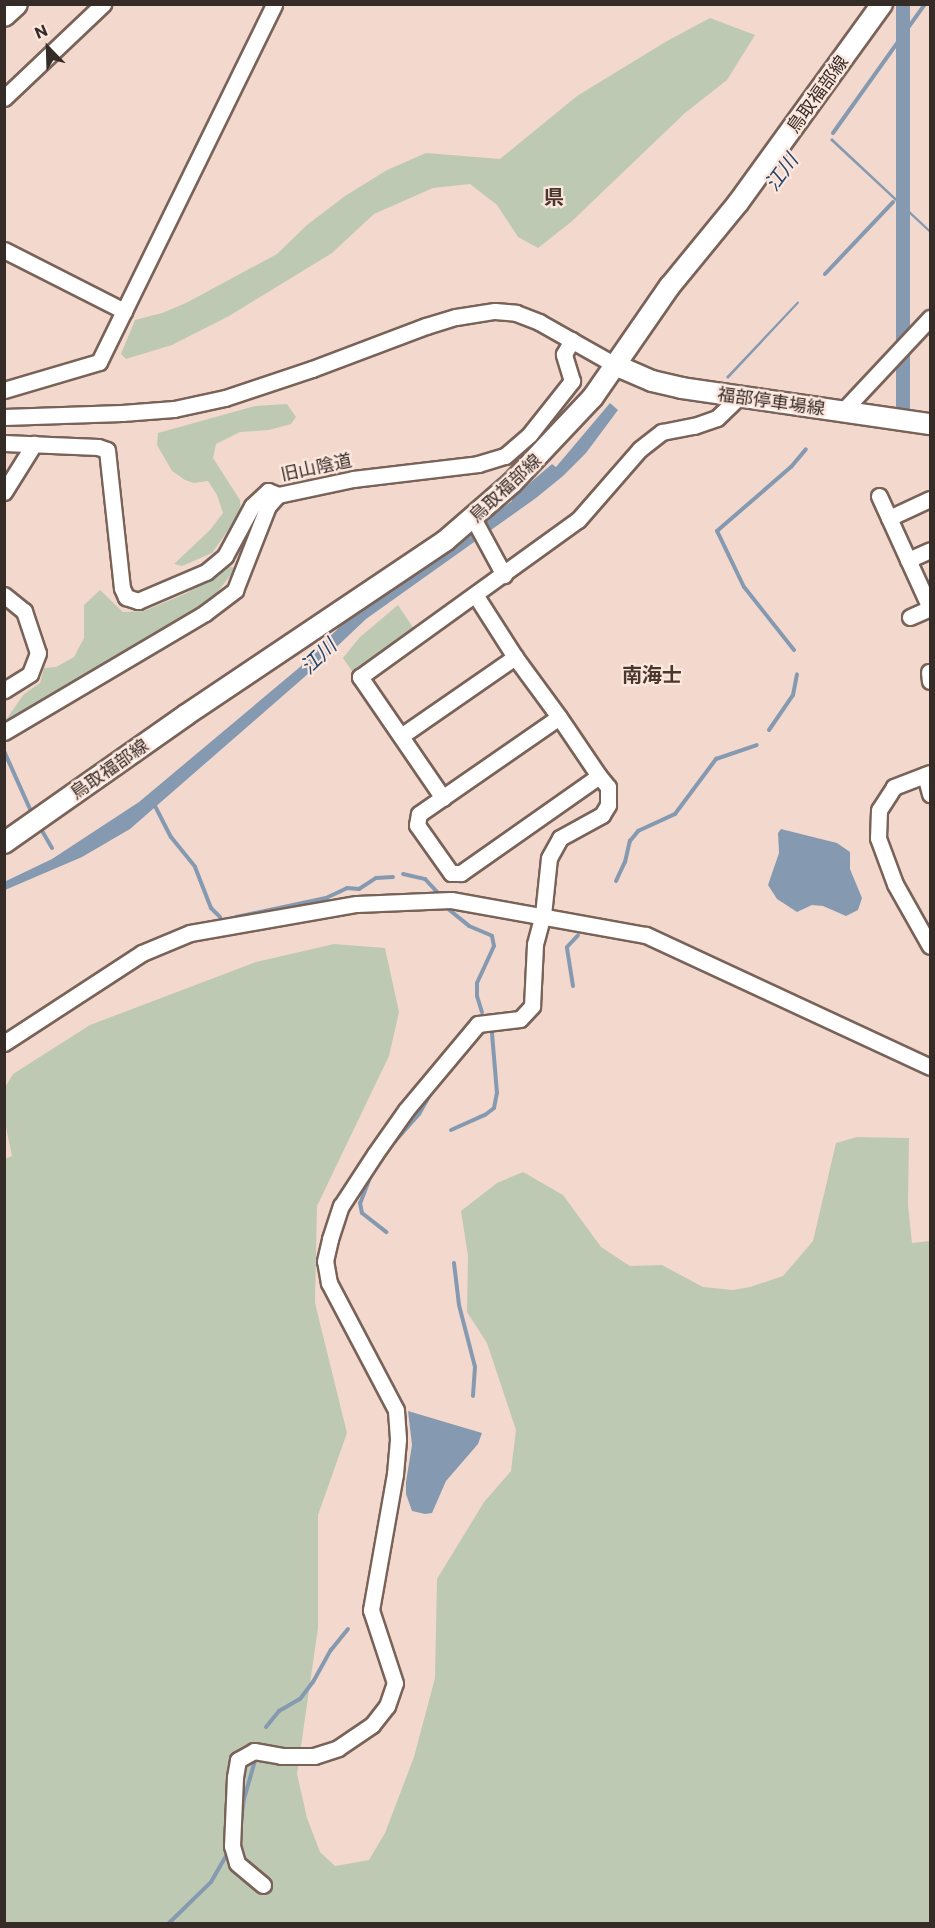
<!DOCTYPE html>
<meta charset="utf-8">
<style>
body{margin:0}
#map{position:relative;width:935px;height:1928px;overflow:hidden;background:#f3d9cd;font-family:Commissioner,"Noto Sans JP",sans-serif}
div>[style]{position:absolute}
.green>*{inset:0;background:#bec9b4}
.water>*{inset:0;background:#859ab1;transform-origin:0 0}
.stream>*{height:4px;margin:-2px;padding:0 2px;transform-origin:2px;border-radius:2px;background:#859ab1}
.roads{filter:drop-shadow(2px 0 #796359) drop-shadow(-2px 0 #796359) drop-shadow(0 2px #796359) drop-shadow(0 -2px #796359)}
.minor>*{height:15px;margin:-7.5px;padding:0 7.5px;transform-origin:7.5px;border-radius:7.5px;background:#fff}
.major>*{height:20px;margin:-10px;padding:0 10px;transform-origin:10px;border-radius:10px;background:#fff}
.highway>*{height:22px;margin:-11px;padding:0 11px;transform-origin:11px;border-radius:11px;background:#fff}
span{translate:-50% -50%;white-space:nowrap;text-align:center;line-height:1.15;-webkit-text-stroke:4.5px #fce7de;paint-order:stroke}
.street-label{font-size:18px;color:#362c27}
.water-label{font-size:20px;color:#254569;font-style:italic}
.neighbourhood-label{font-size:20px;color:#4a362d;font-weight:700}
.frame{position:absolute;inset:0;border:6px solid #362c27;pointer-events:none}
.north{position:absolute;left:18px;top:18px;width:60px;height:60px;-webkit-text-stroke:4px #fce7de;paint-order:stroke;rotate:337deg;font-size:16px;font-weight:700;line-height:24px;text-align:center;color:#362c27}
.north::after{content:'';display:block;margin:auto;width:21px;height:27px;background:#362c27;clip-path:polygon(50% 0,100% 100%,50% 72%,0 100%)}
</style>
<div id="map">
<div class="green">
<div style="clip-path:polygon(710px 18px,755px 35px,727px 80px,685px 113px,571px 222px,538px 248px,518px 237px,497px 205px,470px 184px,433px 188px,374px 214px,332px 253px,229px 316px,172px 345px,126px 359px,121px 354px,135px 320px,162px 313px,186px 303px,277px 254px,307px 225px,345px 196px,387px 170px,426px 153px,500px 159px,577px 96px,667px 41px)"></div>
<div style="clip-path:polygon(287px 404px,296px 417px,291px 424px,269px 430px,240px 432px,216px 444px,213px 458px,240px 500px,241px 512px,212px 553px,182px 566px,174px 564px,210px 530px,223px 513px,217px 495px,208px 481px,194px 483px,185px 480px,172px 471px,157px 445px,158px 433px,255px 406px)"></div>
<div style="clip-path:polygon(227px 566px,236px 568px,209px 603px,5px 721px,24px 694px,40px 683px,44px 668px,56px 667px,74px 657px,84px 638px,84px 605px,100px 590px,123px 612px,144px 611px,187px 593px)"></div>
<div style="clip-path:polygon(398px 605px,414px 629px,352px 671px,343px 658px,360px 637px)"></div>
<div style="clip-path:polygon(334px 944px,385px 948px,399px 1012px,389px 1056px,317px 1206px,315px 1303px,347px 1433px,318px 1515px,318px 1628px,297px 1774px,307px 1818px,320px 1852px,335px 1866px,369px 1860px,385px 1833px,414px 1757px,435px 1678px,437px 1579px,484px 1502px,511px 1471px,516px 1430px,487px 1343px,467px 1312px,468px 1256px,461px 1211px,497px 1183px,523px 1172px,563px 1195px,601px 1247px,630px 1266px,662px 1265px,703px 1287px,733px 1290px,750px 1287px,783px 1276px,813px 1241px,836px 1143px,857px 1137px,909px 1138px,908px 1205px,912px 1243px,930px 1241px,930px 1923px,5px 1923px,4px 1159px,12px 1156px,5px 1123px,4px 1089px,13px 1074px,90px 1025px,256px 962px)"></div>
</div>
<div class="water">
<div style="left:896px;top:5px;width:14px;height:411px"></div>
<div style="clip-path:polygon(832px 138px,930px 230px,930px 233px,830px 140px)"></div>
<div style="clip-path:polygon(798px 301px,799px 303px,728px 379px,726px 377px)"></div>
<div style="clip-path:polygon(610px 403px,618px 410px,586px 453px,563px 476px,536px 498px,366px 619px,309px 673px,130px 829px,82px 857px,5px 890px,4px 882px,52px 859px,139px 802px,300px 667px,360px 606px,512px 501px,511px 499px,552px 464px,556px 467px)"></div>
<div style="clip-path:polygon(781px 829px,837px 843px,850px 852px,850px 869px,862px 898px,858px 910px,846px 916px,823px 906px,812px 905px,797px 912px,777px 899px,768px 885px,779px 853px,778px 833px)"></div>
<div style="clip-path:polygon(408px 1411px,482px 1433px,478px 1444px,446px 1481px,432px 1513px,425px 1514px,412px 1511px,406px 1494px,406px 1482px,412px 1445px)"></div>
</div>
<div class="stream">
<div style="left:833px;top:133px;width:158px;rotate:-54.5deg"></div>
<div style="left:825px;top:274px;width:99px;rotate:-46.6deg"></div>
<div style="left:794px;top:650px;width:80px;rotate:-128.4deg"></div>
<div style="left:744px;top:587px;width:62px;rotate:-115.7deg"></div>
<div style="left:717px;top:531px;width:98px;rotate:-40.9deg"></div>
<div style="left:791px;top:467px;width:23px;rotate:-50deg"></div>
<div style="left:769px;top:730px;width:42px;rotate:-55.6deg"></div>
<div style="left:793px;top:695px;width:21px;rotate:-79deg"></div>
<div style="left:4px;top:751px;width:64px;rotate:65.9deg"></div>
<div style="left:153px;top:802px;width:39px;rotate:63deg"></div>
<div style="left:171px;top:837px;width:38px;rotate:51deg"></div>
<div style="left:195px;top:867px;width:44px;rotate:68.7deg"></div>
<div style="left:211px;top:908px;width:13px;rotate:45deg"></div>
<div style="left:41px;top:829px;width:22px;rotate:60deg"></div>
<div style="left:403px;top:874px;width:23px;rotate:13deg"></div>
<div style="left:425px;top:879px;width:19px;rotate:47deg"></div>
<div style="left:438px;top:893px;width:10px"></div>
<div style="left:616px;top:881px;width:21px;rotate:-65deg"></div>
<div style="left:625px;top:862px;width:22px;rotate:-77deg"></div>
<div style="left:630px;top:841px;width:13px;rotate:-51deg"></div>
<div style="left:638px;top:831px;width:41px;rotate:-24.7deg"></div>
<div style="left:675px;top:814px;width:69px;rotate:-53.3deg"></div>
<div style="left:716px;top:759px;width:43px;rotate:-18.9deg"></div>
<div style="left:447px;top:908px;width:28px;rotate:39deg"></div>
<div style="left:469px;top:926px;width:25px;rotate:23deg"></div>
<div style="left:492px;top:936px;width:10px;rotate:79deg"></div>
<div style="left:494px;top:946px;width:41px;rotate:114.7deg"></div>
<div style="left:477px;top:983px;width:13px;rotate:90deg"></div>
<div style="left:477px;top:996px;width:17px;rotate:73deg"></div>
<div style="left:236px;top:917px;width:92px;rotate:-11.9deg"></div>
<div style="left:326px;top:898px;width:23px;rotate:-25deg"></div>
<div style="left:347px;top:888px;width:12px;rotate:5deg"></div>
<div style="left:359px;top:889px;width:20px;rotate:-33deg"></div>
<div style="left:376px;top:878px;width:17px;rotate:-3deg"></div>
<div style="left:573px;top:986px;width:39px;rotate:-99deg"></div>
<div style="left:567px;top:947px;width:16px;rotate:-47deg"></div>
<div style="left:451px;top:1130px;width:37px;rotate:-24deg"></div>
<div style="left:485px;top:1115px;width:11px;rotate:-38deg"></div>
<div style="left:494px;top:1108px;width:15px;rotate:-79deg"></div>
<div style="left:497px;top:1093px;width:60px;rotate:-94.8deg"></div>
<div style="left:383px;top:1155px;width:55px;rotate:-48.7deg"></div>
<div style="left:419px;top:1114px;width:34px;rotate:-60deg"></div>
<div style="left:371px;top:1175px;width:30px;rotate:111deg"></div>
<div style="left:360px;top:1203px;width:10px;rotate:79deg"></div>
<div style="left:362px;top:1213px;width:31px;rotate:38deg"></div>
<div style="left:454px;top:1263px;width:42px;rotate:83.2deg"></div>
<div style="left:459px;top:1305px;width:64px;rotate:75.5deg"></div>
<div style="left:475px;top:1367px;width:29px;rotate:94deg"></div>
<div style="left:266px;top:1727px;width:21px;rotate:-51deg"></div>
<div style="left:279px;top:1711px;width:24px;rotate:-30deg"></div>
<div style="left:300px;top:1699px;width:21px;rotate:-53deg"></div>
<div style="left:313px;top:1682px;width:37px;rotate:-61deg"></div>
<div style="left:331px;top:1650px;width:27px;rotate:-51deg"></div>
<div style="left:239px;top:1834px;width:35px;rotate:-82deg"></div>
<div style="left:244px;top:1799px;width:40px;rotate:-74deg"></div>
<div style="left:168px;top:1924px;width:60px;rotate:-44.3deg"></div>
<div style="left:211px;top:1882px;width:30px;rotate:-60deg"></div>
</div>
<div class="roads">
<div class="minor">
<div style="left:4px;top:98px;width:137px;rotate:-43.5deg"></div>
<div style="left:4px;top:250px;width:135px;rotate:26.9deg"></div>
<div style="left:4px;top:390px;width:99px;rotate:-16.4deg"></div>
<div style="left:99px;top:362px;width:398px;rotate:-63.9deg"></div>
<div style="left:842px;top:412px;width:129px;rotate:-46.9deg"></div>
<div style="left:4px;top:417px;width:118px;rotate:-1.9deg"></div>
<div style="left:122px;top:413px;width:52px;rotate:-4.4deg"></div>
<div style="left:174px;top:409px;width:52px;rotate:-12.2deg"></div>
<div style="left:225px;top:398px;width:92px;rotate:-18.4deg"></div>
<div style="left:312px;top:369px;width:122px;rotate:-20.7deg"></div>
<div style="left:426px;top:326px;width:31px;rotate:-17deg"></div>
<div style="left:456px;top:317px;width:39px;rotate:-9deg"></div>
<div style="left:495px;top:311px;width:21px;rotate:5deg"></div>
<div style="left:516px;top:313px;width:25px;rotate:21deg"></div>
<div style="left:539px;top:322px;width:87px;rotate:29.5deg"></div>
<div style="left:4px;top:443px;width:94px;rotate:2.4deg"></div>
<div style="left:98px;top:447px;width:9px;rotate:18deg"></div>
<div style="left:107px;top:450px;width:139px;rotate:83.8deg"></div>
<div style="left:122px;top:588px;width:10px;rotate:66deg"></div>
<div style="left:126px;top:597px;width:13px;rotate:18deg"></div>
<div style="left:138px;top:601px;width:74px;rotate:-23.1deg"></div>
<div style="left:206px;top:572px;width:25px;rotate:-40deg"></div>
<div style="left:225px;top:556px;width:57px;rotate:-61.6deg"></div>
<div style="left:252px;top:506px;width:22px;rotate:-43deg"></div>
<div style="left:268px;top:491px;width:11px;rotate:22deg"></div>
<div style="left:4px;top:492px;width:57px;rotate:-58deg"></div>
<div style="left:879px;top:496px;width:123px;rotate:65.5deg"></div>
<div style="left:473px;top:518px;width:65px;rotate:61.5deg"></div>
<div style="left:889px;top:518px;width:45px;rotate:-24.9deg"></div>
<div style="left:908px;top:560px;width:24px;rotate:-24deg"></div>
<div style="left:4px;top:595px;width:26px;rotate:39deg"></div>
<div style="left:24px;top:611px;width:44px;rotate:71.6deg"></div>
<div style="left:38px;top:653px;width:22px;rotate:111deg"></div>
<div style="left:30px;top:674px;width:31px;rotate:148deg"></div>
<div style="left:476px;top:596px;width:72px;rotate:57.4deg"></div>
<div style="left:515px;top:657px;width:74px;rotate:53.7deg"></div>
<div style="left:559px;top:717px;width:71px;rotate:55.9deg"></div>
<div style="left:599px;top:776px;width:169px;rotate:144.9deg"></div>
<div style="left:461px;top:873px;width:10px;rotate:180deg"></div>
<div style="left:451px;top:873px;width:59px;rotate:-125.3deg"></div>
<div style="left:417px;top:825px;width:11px;rotate:-80deg"></div>
<div style="left:419px;top:814px;width:170px;rotate:-34.7deg"></div>
<div style="left:910px;top:617px;width:22px;rotate:-24deg"></div>
<div style="left:929px;top:672px;width:9px;rotate:84deg"></div>
<div style="left:4px;top:732px;width:234px;rotate:-30.6deg"></div>
<div style="left:205px;top:613px;width:38px;rotate:-37deg"></div>
<div style="left:235px;top:590px;width:90px;rotate:-68.6deg"></div>
<div style="left:268px;top:506px;width:15px;rotate:-48deg"></div>
<div style="left:278px;top:495px;width:77px;rotate:-12deg"></div>
<div style="left:353px;top:479px;width:126px;rotate:-6.8deg"></div>
<div style="left:478px;top:464px;width:28px;rotate:-17deg"></div>
<div style="left:505px;top:456px;width:33px;rotate:-41deg"></div>
<div style="left:530px;top:434px;width:68px;rotate:-51.6deg"></div>
<div style="left:572px;top:381px;width:28px;rotate:-107deg"></div>
<div style="left:564px;top:354px;width:16px;rotate:-60deg"></div>
<div style="left:401px;top:736px;width:139px;rotate:-34.7deg"></div>
<div style="left:930px;top:773px;width:39px;rotate:159deg"></div>
<div style="left:894px;top:787px;width:27px;rotate:123deg"></div>
<div style="left:879px;top:810px;width:28px;rotate:92deg"></div>
<div style="left:878px;top:838px;width:49px;rotate:69.7deg"></div>
<div style="left:895px;top:884px;width:71px;rotate:60.6deg"></div>
<div style="left:925px;top:775px;width:20px;rotate:75deg"></div>
<div style="left:443px;top:798px;width:147px;rotate:-124.4deg"></div>
<div style="left:360px;top:677px;width:269px;rotate:-35.8deg"></div>
<div style="left:578px;top:520px;width:94px;rotate:-48.9deg"></div>
<div style="left:640px;top:449px;width:28px;rotate:-38deg"></div>
<div style="left:662px;top:432px;width:33px;rotate:-11deg"></div>
<div style="left:694px;top:426px;width:24px;rotate:-19deg"></div>
<div style="left:717px;top:418px;width:30px;rotate:-44deg"></div>
<div style="left:4px;top:1043px;width:165px;rotate:-33.1deg"></div>
<div style="left:142px;top:953px;width:52px;rotate:-22.6deg"></div>
<div style="left:190px;top:933px;width:169px;rotate:-9.9deg"></div>
<div style="left:357px;top:904px;width:94px;rotate:-2.4deg"></div>
<div style="left:451px;top:900px;width:198px;rotate:10.2deg"></div>
<div style="left:646px;top:935px;width:313px;rotate:24.9deg"></div>
<div style="left:263px;top:1885px;width:34px;rotate:-140deg"></div>
<div style="left:237px;top:1863px;width:18px;rotate:-106deg"></div>
<div style="left:232px;top:1846px;width:69px;rotate:-87.5deg"></div>
<div style="left:235px;top:1777px;width:17px;rotate:-80deg"></div>
<div style="left:238px;top:1760px;width:18px;rotate:-29deg"></div>
<div style="left:254px;top:1751px;width:27px;rotate:10deg"></div>
<div style="left:281px;top:1756px;width:33px"></div>
<div style="left:314px;top:1756px;width:25px;rotate:-18deg"></div>
<div style="left:338px;top:1748px;width:41px;rotate:-34.1deg"></div>
<div style="left:372px;top:1725px;width:24px;rotate:-52deg"></div>
<div style="left:387px;top:1706px;width:24px;rotate:-71deg"></div>
<div style="left:395px;top:1683px;width:77px;rotate:-108.2deg"></div>
<div style="left:371px;top:1610px;width:138px;rotate:-80deg"></div>
<div style="left:395px;top:1474px;width:35px;rotate:-85deg"></div>
<div style="left:398px;top:1439px;width:29px;rotate:-94deg"></div>
<div style="left:396px;top:1410px;width:144px;rotate:-117.8deg"></div>
<div style="left:329px;top:1283px;width:22px;rotate:-100deg"></div>
<div style="left:325px;top:1261px;width:23px;rotate:-77deg"></div>
<div style="left:330px;top:1239px;width:35px;rotate:-72deg"></div>
<div style="left:341px;top:1206px;width:62px;rotate:-56.8deg"></div>
<div style="left:375px;top:1154px;width:54px;rotate:-54.8deg"></div>
<div style="left:406px;top:1110px;width:112px;rotate:-50.1deg"></div>
<div style="left:478px;top:1024px;width:42px;rotate:-6.8deg"></div>
<div style="left:520px;top:1019px;width:18px;rotate:-47deg"></div>
<div style="left:532px;top:1006px;width:62px;rotate:-87.2deg"></div>
<div style="left:535px;top:944px;width:30px;rotate:-75deg"></div>
<div style="left:543px;top:915px;width:57px;rotate:-84deg"></div>
<div style="left:549px;top:858px;width:23px;rotate:-61deg"></div>
<div style="left:560px;top:838px;width:48px;rotate:-28.7deg"></div>
<div style="left:602px;top:815px;width:12px;rotate:-59deg"></div>
<div style="left:608px;top:805px;width:18px;rotate:-90deg"></div>
<div style="left:608px;top:787px;width:14px;rotate:-129deg"></div>
</div>
<div class="major">
<div style="left:615px;top:365px;width:40px;rotate:23.4deg"></div>
<div style="left:652px;top:381px;width:31px;rotate:13deg"></div>
<div style="left:682px;top:388px;width:251px;rotate:8.3deg"></div>
<div style="left:4px;top:843px;width:223px;rotate:-35.1deg"></div>
<div style="left:186px;top:715px;width:312px;rotate:-33.9deg"></div>
<div style="left:445px;top:541px;width:89px;rotate:-40.9deg"></div>
<div style="left:512px;top:483px;width:118px;rotate:-46.7deg"></div>
<div style="left:593px;top:397px;width:135px;rotate:-55.3deg"></div>
<div style="left:670px;top:286px;width:107px;rotate:-50.7deg"></div>
<div style="left:738px;top:203px;width:246px;rotate:-54.1deg"></div>
</div>
<div class="highway">
<div style="left:4px;top:15px;width:16px;rotate:-43deg"></div>
</div>
</div>
<div class="street-label">
<span style="left:817px;top:94px;rotate:-54deg">鳥取福部線</span>
<span style="left:771px;top:401px;rotate:8deg">福部停車場線</span>
<span style="left:316px;top:467px;rotate:-12deg">旧山陰道</span>
<span style="left:505px;top:488px;rotate:-43deg">鳥取福部線</span>
<span style="left:109px;top:769px;rotate:-35deg">鳥取福部線</span>
</div>
<div class="water-label">
<span style="left:781px;top:172px;rotate:-54deg">江川</span>
<span style="left:318px;top:656px;rotate:-44deg">江川</span>
</div>
<div class="neighbourhood-label">
<span style="left:554px;top:196px">県</span>
<span style="left:652px;top:674px">南海士</span>
</div>
<div class="frame"></div>
<div class="north">N</div>
</div>
